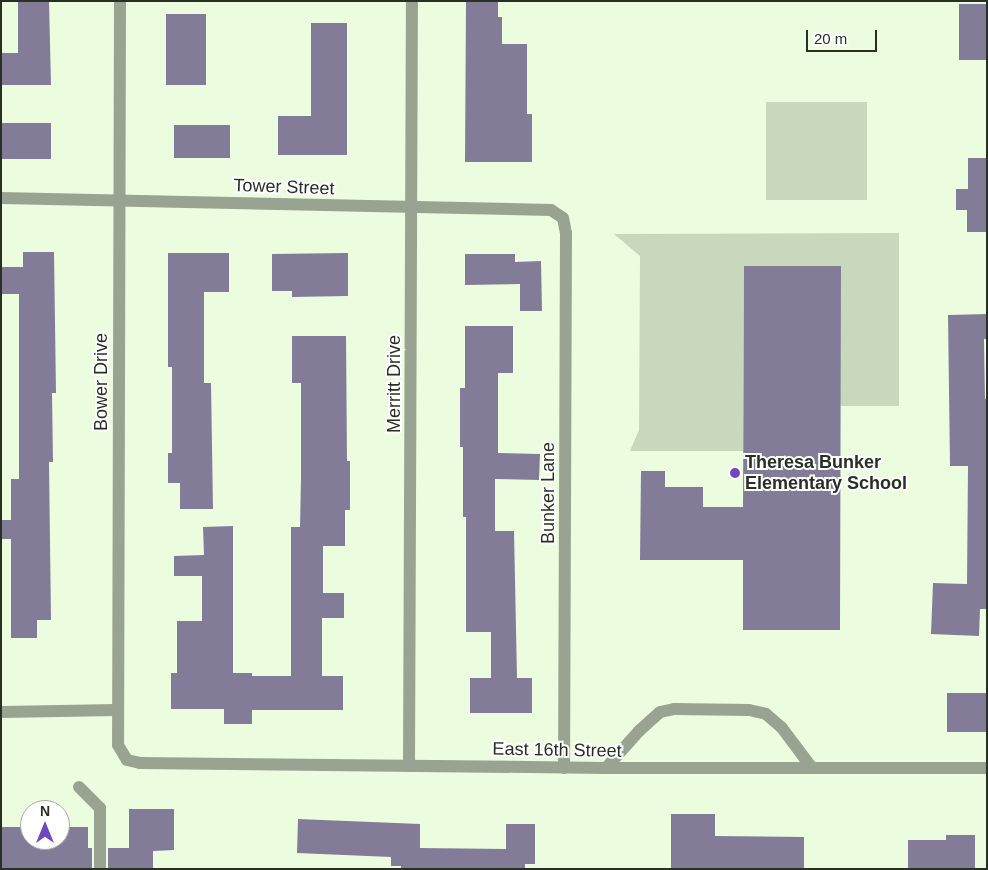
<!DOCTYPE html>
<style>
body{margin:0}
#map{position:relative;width:988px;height:870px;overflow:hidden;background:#ebfdde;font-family:Helvetica,sans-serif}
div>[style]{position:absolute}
.green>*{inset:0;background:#c8d8bc;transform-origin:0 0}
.building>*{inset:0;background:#837c99;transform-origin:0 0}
.minor>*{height:12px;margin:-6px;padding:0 6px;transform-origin:6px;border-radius:6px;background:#99a392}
.dots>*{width:14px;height:14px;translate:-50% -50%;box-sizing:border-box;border:2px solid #fff;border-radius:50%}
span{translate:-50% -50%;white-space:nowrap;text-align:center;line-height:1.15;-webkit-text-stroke:4px #fff;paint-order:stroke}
.street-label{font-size:18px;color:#282f23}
.poi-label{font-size:18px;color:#282f23;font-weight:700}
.left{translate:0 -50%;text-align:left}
.frame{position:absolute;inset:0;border:2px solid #282f23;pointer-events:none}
.north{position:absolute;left:20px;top:800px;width:50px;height:50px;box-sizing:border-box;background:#fff;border:1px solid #a9aca7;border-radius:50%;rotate:0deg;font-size:14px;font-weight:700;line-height:20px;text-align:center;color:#282f23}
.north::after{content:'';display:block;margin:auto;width:18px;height:22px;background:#7147bf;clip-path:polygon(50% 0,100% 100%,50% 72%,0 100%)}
.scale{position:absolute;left:806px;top:30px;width:71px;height:22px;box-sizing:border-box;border:2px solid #282f23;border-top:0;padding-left:6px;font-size:15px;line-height:18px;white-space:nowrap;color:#282f23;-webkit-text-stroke:4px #fff;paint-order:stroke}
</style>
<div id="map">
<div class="green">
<div style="left:766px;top:102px;width:101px;height:98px"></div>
<div style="clip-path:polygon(899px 233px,899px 406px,841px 406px,744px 266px,743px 451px,630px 451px,639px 430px,640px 256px,614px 234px)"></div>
</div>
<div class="building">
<div style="clip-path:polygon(18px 1px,49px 1px,51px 85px,1px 85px,1px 53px,18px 53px)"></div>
<div style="clip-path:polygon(466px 1px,498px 1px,498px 17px,502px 17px,502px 44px,527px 44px,527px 114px,532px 114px,532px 162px,465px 162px)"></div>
<div style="left:959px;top:4px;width:28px;height:56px"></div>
<div style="left:166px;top:14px;width:40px;height:71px"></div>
<div style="clip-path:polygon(311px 23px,347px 23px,347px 155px,278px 155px,278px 116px,311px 116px)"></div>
<div style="left:1px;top:123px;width:50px;height:36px"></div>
<div style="left:174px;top:125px;width:56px;height:33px"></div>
<div style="clip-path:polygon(968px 158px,987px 158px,987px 232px,967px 232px,967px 210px,956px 210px,956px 189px,968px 189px)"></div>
<div style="clip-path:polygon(23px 252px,54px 252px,56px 393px,52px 393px,53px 462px,49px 462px,51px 620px,37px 620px,37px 638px,11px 638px,11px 539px,1px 539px,1px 520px,11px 520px,11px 479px,19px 479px,19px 294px,1px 294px,1px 267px,23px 267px)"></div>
<div style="clip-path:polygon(168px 253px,229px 253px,229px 292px,204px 292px,204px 383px,211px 383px,213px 509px,180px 509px,180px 483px,168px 483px,168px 453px,172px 453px,172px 367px,168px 367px)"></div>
<div style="clip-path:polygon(348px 253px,348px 296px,292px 297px,292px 291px,272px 291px,272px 254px)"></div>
<div style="clip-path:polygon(465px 254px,515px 254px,515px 262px,541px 261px,542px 311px,520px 311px,520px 284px,465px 285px)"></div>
<div style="clip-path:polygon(744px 266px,841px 266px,840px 630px,743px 630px,743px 560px,640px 560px,641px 471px,665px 471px,665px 487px,703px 487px,703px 507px,743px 507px)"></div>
<div style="clip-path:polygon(987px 314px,987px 339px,984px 339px,985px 399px,987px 399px,987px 609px,980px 609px,979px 636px,931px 634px,933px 583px,967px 584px,968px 466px,950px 466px,948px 315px)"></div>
<div style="clip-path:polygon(465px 326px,513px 326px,513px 373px,498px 373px,498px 453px,540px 454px,539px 480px,495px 479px,495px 531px,514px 531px,517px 678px,532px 678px,532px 713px,470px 713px,470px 678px,491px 678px,491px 632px,466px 632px,466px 517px,463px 517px,463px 447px,460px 447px,460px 388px,465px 388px)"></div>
<div style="clip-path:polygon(292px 336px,346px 336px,347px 461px,350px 461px,350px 510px,345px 510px,345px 546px,323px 546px,323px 593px,344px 593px,344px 618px,322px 618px,322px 676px,343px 676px,343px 710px,252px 710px,252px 724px,224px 724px,224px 709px,171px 709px,171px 673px,177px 673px,177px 621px,202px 621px,202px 576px,174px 576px,174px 556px,204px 555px,203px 527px,233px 526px,233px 673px,252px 673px,252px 676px,291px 676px,291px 527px,300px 527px,301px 478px,301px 383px,292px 383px)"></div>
<div style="left:947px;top:693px;width:40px;height:39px"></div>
<div style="clip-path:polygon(129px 809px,174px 809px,174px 850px,153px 851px,153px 869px,108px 869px,108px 848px,129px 848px)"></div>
<div style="clip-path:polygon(671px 814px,715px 814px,715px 836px,804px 837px,804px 869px,671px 869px)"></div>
<div style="clip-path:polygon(298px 819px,420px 824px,420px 848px,506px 849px,506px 824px,535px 824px,535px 864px,525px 864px,525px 869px,401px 869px,401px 866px,391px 866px,391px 857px,297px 853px)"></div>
<div style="clip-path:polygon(1px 827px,30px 827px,30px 840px,60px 840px,60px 827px,88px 827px,88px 848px,92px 848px,92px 869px,1px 869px)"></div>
<div style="clip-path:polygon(946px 835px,975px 835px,975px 869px,908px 869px,908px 840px,946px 840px)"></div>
</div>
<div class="minor">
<div style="left:120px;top:1px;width:744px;rotate:90.15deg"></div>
<div style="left:118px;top:745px;width:17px;rotate:59deg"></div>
<div style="left:127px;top:760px;width:13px;rotate:13deg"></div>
<div style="left:140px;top:763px;width:466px;rotate:0.6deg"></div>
<div style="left:606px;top:768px;width:381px"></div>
<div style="left:1px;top:198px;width:550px;rotate:1.25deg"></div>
<div style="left:551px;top:210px;width:14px;rotate:34deg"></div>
<div style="left:563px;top:218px;width:15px;rotate:79deg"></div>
<div style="left:566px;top:233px;width:535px;rotate:90.21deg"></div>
<div style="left:1px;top:712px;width:117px;rotate:-1deg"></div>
<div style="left:409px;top:766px;width:765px;rotate:-89.78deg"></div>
<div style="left:606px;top:768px;width:50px;rotate:-48.3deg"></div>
<div style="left:639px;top:731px;width:28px;rotate:-42deg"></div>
<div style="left:660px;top:712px;width:14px;rotate:-12deg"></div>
<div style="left:674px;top:709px;width:75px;rotate:0.8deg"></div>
<div style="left:749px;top:710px;width:17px;rotate:13deg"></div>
<div style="left:766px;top:714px;width:21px;rotate:41deg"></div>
<div style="left:782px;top:728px;width:50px;rotate:53.1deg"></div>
<div style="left:79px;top:787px;width:30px;rotate:45deg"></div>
<div style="left:100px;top:808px;width:61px;rotate:90deg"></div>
</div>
<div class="dots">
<div style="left:735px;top:473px;background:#7147bf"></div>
</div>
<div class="street-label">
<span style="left:284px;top:187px;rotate:2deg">Tower Street</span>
<span style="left:101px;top:382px;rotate:-90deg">Bower Drive</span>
<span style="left:394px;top:384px;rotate:-90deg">Merritt Drive</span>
<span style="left:548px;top:493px;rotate:-90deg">Bunker Lane</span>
<span style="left:557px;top:750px;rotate:1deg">East 16th Street</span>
</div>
<div class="poi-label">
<span class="left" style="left:745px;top:473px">Theresa Bunker<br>Elementary School</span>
</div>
<div class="frame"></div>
<div class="north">N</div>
<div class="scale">20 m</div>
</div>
